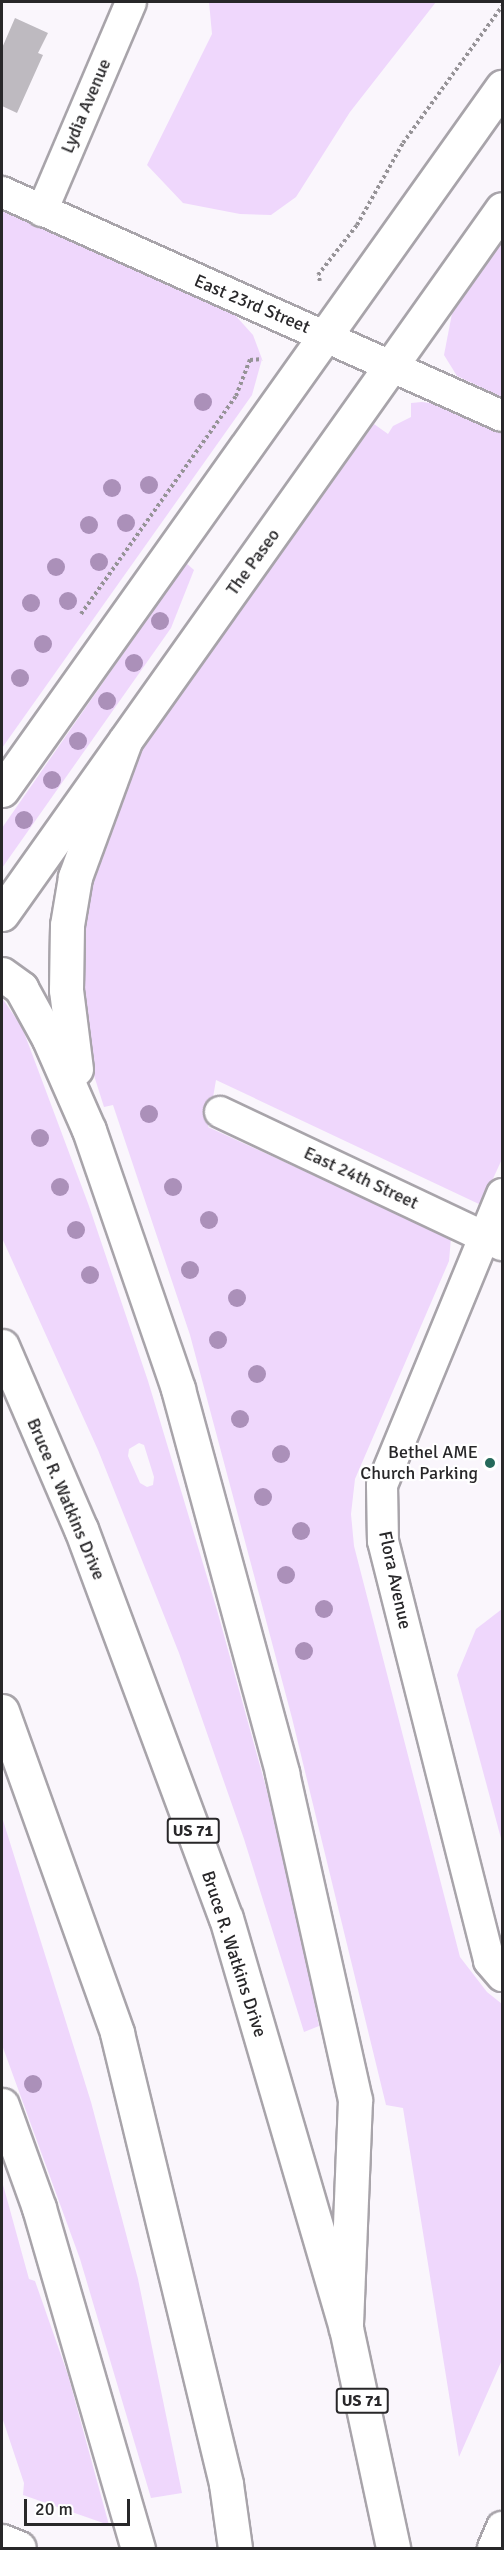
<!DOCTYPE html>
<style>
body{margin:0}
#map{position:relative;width:504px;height:2550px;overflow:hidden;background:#faf6fc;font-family:Signika,sans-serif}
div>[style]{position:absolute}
.green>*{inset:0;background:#efd7fc}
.building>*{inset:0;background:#bebac0}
.path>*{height:4px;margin-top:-2px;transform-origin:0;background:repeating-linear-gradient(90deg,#969397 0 3px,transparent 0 6px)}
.roads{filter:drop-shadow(2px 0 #a8a4aa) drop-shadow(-2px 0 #a8a4aa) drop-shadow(0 2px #a8a4aa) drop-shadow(0 -2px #a8a4aa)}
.street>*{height:30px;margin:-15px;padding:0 15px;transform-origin:15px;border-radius:15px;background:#fff}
.secondary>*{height:33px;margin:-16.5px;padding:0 16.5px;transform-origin:16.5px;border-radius:16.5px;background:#fff}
.highway>*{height:33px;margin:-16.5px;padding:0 16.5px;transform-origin:16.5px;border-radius:16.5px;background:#fff}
.trees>*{width:18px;height:18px;margin:-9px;border-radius:50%;background:#ab90b9}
.dots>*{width:16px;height:16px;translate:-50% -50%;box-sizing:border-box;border:3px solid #fff;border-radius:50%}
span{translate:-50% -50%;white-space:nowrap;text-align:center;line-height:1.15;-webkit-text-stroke:4.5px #fff;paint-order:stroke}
.shield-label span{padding:2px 4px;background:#fff;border:2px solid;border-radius:4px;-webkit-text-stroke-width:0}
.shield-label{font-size:16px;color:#282729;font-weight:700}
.street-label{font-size:18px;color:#282729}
.poi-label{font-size:18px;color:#282729}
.right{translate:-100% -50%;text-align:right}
.frame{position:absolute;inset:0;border:3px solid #282729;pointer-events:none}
.scale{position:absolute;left:24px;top:2499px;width:106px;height:27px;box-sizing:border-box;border:3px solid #282729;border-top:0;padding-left:8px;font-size:18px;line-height:21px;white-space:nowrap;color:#282729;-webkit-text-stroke:4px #fff;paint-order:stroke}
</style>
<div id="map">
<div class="green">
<div style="clip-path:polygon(209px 2px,436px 2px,350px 112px,296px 197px,271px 215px,240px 214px,183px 203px,147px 165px,212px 34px)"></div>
<div style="clip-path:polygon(2px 207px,235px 315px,253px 335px,262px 359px,252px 395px,2px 748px)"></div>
<div style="clip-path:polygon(502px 232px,502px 397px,457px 376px,444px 355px,454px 303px)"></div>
<div style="clip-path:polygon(422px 402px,437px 404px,502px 434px,502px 1159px,481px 1205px,216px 1080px,208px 1127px,451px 1238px,449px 1261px,355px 1479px,351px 1514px,354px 1546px,460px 1957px,487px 1992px,502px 2004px,502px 2360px,459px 2457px,403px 2108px,386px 2105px,292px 1718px,190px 1335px,113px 1105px,104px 1107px,91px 1066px,79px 988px,87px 883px,136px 755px,374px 424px,388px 434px,393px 426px,411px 417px,411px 403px)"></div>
<div style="clip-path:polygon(186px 563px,194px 570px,171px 628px,2px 868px,2px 828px)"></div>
<div style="clip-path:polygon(evenodd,2px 998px,22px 1027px,89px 1206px,148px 1381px,217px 1610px,267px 1791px,309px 1974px,319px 2026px,304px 2032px,244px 1839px,179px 1653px,98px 1450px,2px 1238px,2px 998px,139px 1443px,144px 1445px,154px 1477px,153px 1485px,147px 1487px,140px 1483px,128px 1456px,129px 1449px,139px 1443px)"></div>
<div style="clip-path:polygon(502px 1609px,502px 1842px,457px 1675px,476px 1629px)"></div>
<div style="clip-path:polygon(2px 1817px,91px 2102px,138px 2279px,182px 2493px,151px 2498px,80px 2259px,2px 2045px)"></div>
<div style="clip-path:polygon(2px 2181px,29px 2279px,35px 2281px,68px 2375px,109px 2525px,23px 2495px,24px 2483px,2px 2417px)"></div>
</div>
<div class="building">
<div style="clip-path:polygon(15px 18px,48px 33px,38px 53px,43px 55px,17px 113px,2px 106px,2px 48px)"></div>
</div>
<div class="path">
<div style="left:320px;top:281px;width:6px;rotate:-108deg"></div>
<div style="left:318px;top:275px;width:63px;rotate:-52deg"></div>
<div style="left:357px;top:225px;width:94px;rotate:-60.7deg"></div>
<div style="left:403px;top:143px;width:169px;rotate:-54.1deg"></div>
<div style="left:81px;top:614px;width:267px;rotate:-54.6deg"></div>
<div style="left:236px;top:396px;width:39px;rotate:-69deg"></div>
<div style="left:250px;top:360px;width:12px;rotate:-5deg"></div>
</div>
<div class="roads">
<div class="street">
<div style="left:2px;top:192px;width:548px;rotate:24.13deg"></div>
<div style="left:42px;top:211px;width:227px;rotate:-66.9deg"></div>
<div style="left:220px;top:1112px;width:312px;rotate:25.3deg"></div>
<div style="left:502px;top:1194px;width:315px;rotate:112.4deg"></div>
<div style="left:382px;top:1485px;width:56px;rotate:89deg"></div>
<div style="left:383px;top:1541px;width:433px;rotate:75.8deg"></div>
<div style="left:489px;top:1961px;width:20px;rotate:49deg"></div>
<div style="left:493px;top:2548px;width:23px;rotate:-67deg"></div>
</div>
<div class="secondary">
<div style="left:2px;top:790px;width:863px;rotate:-54.58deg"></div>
<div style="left:2px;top:914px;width:864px;rotate:-54.65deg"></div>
<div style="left:2px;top:2541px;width:18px;rotate:22deg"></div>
</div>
<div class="highway">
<div style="left:2px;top:974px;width:24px;rotate:36deg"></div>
<div style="left:21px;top:988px;width:58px;rotate:61.2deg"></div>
<div style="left:49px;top:1039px;width:99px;rotate:66.3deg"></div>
<div style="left:89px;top:1130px;width:274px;rotate:71deg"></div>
<div style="left:178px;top:1389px;width:398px;rotate:74.8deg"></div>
<div style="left:282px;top:1773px;width:335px;rotate:77.4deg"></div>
<div style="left:355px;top:2100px;width:228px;rotate:92.3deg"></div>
<div style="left:76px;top:1069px;width:80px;rotate:-97.2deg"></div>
<div style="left:66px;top:990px;width:65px;rotate:-89.1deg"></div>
<div style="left:67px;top:925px;width:49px;rotate:-80.5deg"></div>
<div style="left:75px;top:877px;width:145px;rotate:-69.8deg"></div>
<div style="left:2px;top:1346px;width:199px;rotate:66.7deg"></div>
<div style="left:81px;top:1529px;width:415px;rotate:69.6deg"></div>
<div style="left:226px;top:1918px;width:427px;rotate:73.7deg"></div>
<div style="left:346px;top:2328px;width:225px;rotate:77.9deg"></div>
<div style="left:2px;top:1711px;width:342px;rotate:70.3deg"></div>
<div style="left:117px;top:2033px;width:464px;rotate:76.4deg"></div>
<div style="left:226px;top:2484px;width:65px;rotate:82deg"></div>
<div style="left:2px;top:2105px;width:109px;rotate:70.2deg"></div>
<div style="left:39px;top:2208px;width:354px;rotate:73.8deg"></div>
</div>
</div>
<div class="trees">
<div style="left:203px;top:402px"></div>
<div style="left:149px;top:485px"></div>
<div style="left:112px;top:488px"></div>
<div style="left:126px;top:523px"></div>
<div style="left:89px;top:525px"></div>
<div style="left:99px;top:562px"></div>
<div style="left:56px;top:567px"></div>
<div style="left:68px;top:601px"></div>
<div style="left:31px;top:603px"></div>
<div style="left:160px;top:621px"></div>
<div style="left:43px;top:644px"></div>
<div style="left:134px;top:663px"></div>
<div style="left:20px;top:678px"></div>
<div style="left:107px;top:701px"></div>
<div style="left:78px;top:741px"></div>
<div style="left:52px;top:780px"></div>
<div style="left:24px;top:820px"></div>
<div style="left:149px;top:1114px"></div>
<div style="left:40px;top:1138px"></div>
<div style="left:60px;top:1187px"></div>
<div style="left:173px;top:1187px"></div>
<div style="left:209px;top:1220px"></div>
<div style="left:76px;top:1230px"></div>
<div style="left:190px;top:1270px"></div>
<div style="left:90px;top:1275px"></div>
<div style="left:237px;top:1298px"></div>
<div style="left:218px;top:1340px"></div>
<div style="left:257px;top:1374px"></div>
<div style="left:240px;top:1419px"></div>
<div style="left:281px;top:1454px"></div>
<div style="left:263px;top:1497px"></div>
<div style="left:301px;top:1531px"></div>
<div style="left:286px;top:1575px"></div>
<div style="left:324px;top:1609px"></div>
<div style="left:304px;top:1651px"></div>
<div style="left:33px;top:2084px"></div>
</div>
<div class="dots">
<div style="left:490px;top:1463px;background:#25695b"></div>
</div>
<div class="shield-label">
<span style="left:193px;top:1831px">US 71</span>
<span style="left:362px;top:2401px">US 71</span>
</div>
<div class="street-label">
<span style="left:86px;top:106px;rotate:-67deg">Lydia Avenue</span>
<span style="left:252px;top:304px;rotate:23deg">East 23rd Street</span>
<span style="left:253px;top:562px;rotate:-54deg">The Paseo</span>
<span style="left:361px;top:1178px;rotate:25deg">East 24th Street</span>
<span style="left:66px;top:1499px;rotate:67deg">Bruce R. Watkins Drive</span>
<span style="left:395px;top:1580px;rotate:78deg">Flora Avenue</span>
<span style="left:234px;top:1954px;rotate:72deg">Bruce R. Watkins Drive</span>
</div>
<div class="poi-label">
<span class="right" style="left:478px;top:1463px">Bethel AME<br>Church Parking</span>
</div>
<div class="frame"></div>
<div class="scale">20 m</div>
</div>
